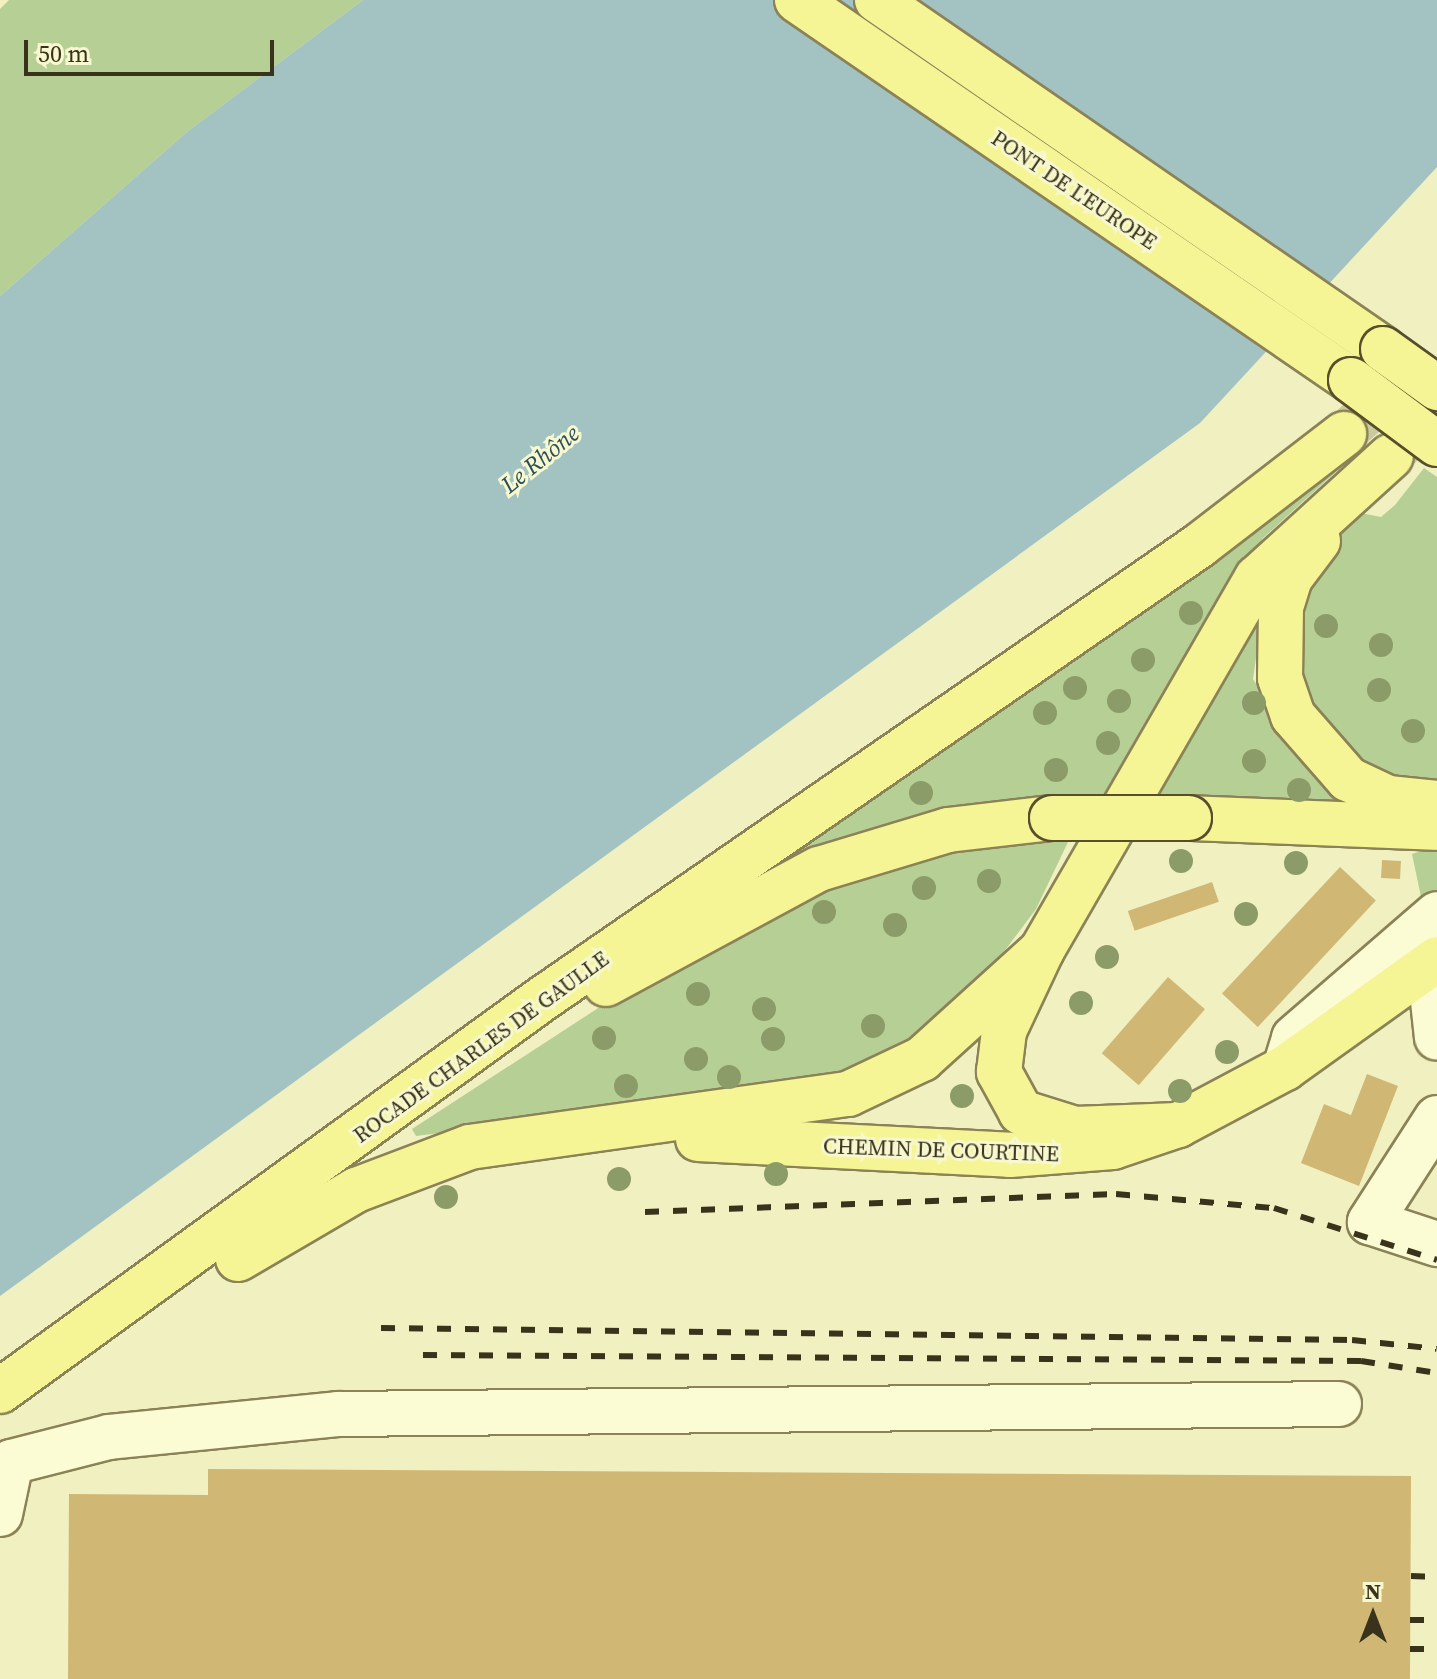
<!DOCTYPE html>
<meta charset="utf-8">
<style>
body{margin:0}
#map{position:relative;width:1437px;height:1679px;overflow:hidden;background:#f0f0c0;font-family:"Source Serif 4",serif}
div>[style]{position:absolute}
.green>*{inset:0;background:#b6cf94}
.water>*{inset:0;background:#a3c2c2}
.building>*{inset:0;background:#d1b774;transform-origin:0 0}
.major-tunnel>*{height:44px;margin-top:-22px;transform-origin:0;background:repeating-linear-gradient(90deg,#cbca9f 0 44px,transparent 0 66px)}
.roads{filter:drop-shadow(2px 0 #8b8257) drop-shadow(-2px 0 #8b8257) drop-shadow(0 2px #8b8257) drop-shadow(0 -2px #8b8257)}
.minor>*{height:44px;margin:-22px;padding:0 22px;transform-origin:22px;border-radius:22px;background:#fbfbd4}
.major>*{height:44px;margin:-22px;padding:0 22px;transform-origin:22px;border-radius:22px;background:#f6f595}
.rail>*{height:6px;margin-top:-3px;transform-origin:0;background:repeating-linear-gradient(90deg,#39331c 0 14px,transparent 0 28px)}
.bridges{filter:drop-shadow(2px 0 #584e2c) drop-shadow(-2px 0 #584e2c) drop-shadow(0 2px #584e2c) drop-shadow(0 -2px #584e2c)}
.major-bridge>*{height:44px;margin:-22px;padding:0 22px;transform-origin:22px;border-radius:22px;background:#f6f595}
.trees>*{width:24px;height:24px;margin:-12px;border-radius:50%;background:#8b9c69}
span{translate:-50% -50%;white-space:nowrap;text-align:center;line-height:1.15;-webkit-text-stroke:6px #f7f7d0;paint-order:stroke}
.street-label{font-size:22px;color:#39331c}
.water-label{font-size:24px;color:#2b4f5a;font-style:italic}
.north{position:absolute;left:1333px;top:1575px;width:80px;height:80px;-webkit-text-stroke:6px #f7f7d0;paint-order:stroke;rotate:0deg;font-size:22px;font-weight:700;line-height:32px;text-align:center;color:#39331c}
.north::after{content:'';display:block;margin:auto;width:28px;height:36px;background:#39331c;clip-path:polygon(50% 0,100% 100%,50% 72%,0 100%)}
.scale{position:absolute;left:24px;top:40px;width:250px;height:36px;box-sizing:border-box;border:4px solid #39331c;border-top:0;padding-left:10px;font-size:24px;line-height:28px;white-space:nowrap;color:#39331c;-webkit-text-stroke:6px #f7f7d0;paint-order:stroke}
</style>
<div id="map">
<div class="green">
<div style="clip-path:polygon(9px 0,363px 0,188px 131px,0 296px,0 9px)"></div>
<div style="clip-path:polygon(1363px 447px,1263px 538px,1107px 796px,680px 926px,1049px 677px)"></div>
<div style="clip-path:polygon(1424px 468px,1437px 477px,1437px 788px,1398px 786px,1351px 756px,1311px 712px,1292px 659px,1293px 618px,1327px 550px,1361px 513px,1381px 517px,1395px 505px)"></div>
<div style="clip-path:polygon(1265px 594px,1253px 679px,1280px 723px,1346px 798px,1335px 813px,1148px 796px)"></div>
<div style="clip-path:polygon(1007px 835px,1069px 840px,1036px 909px,958px 1013px,849px 1082px,416px 1136px,412px 1129px,666px 964px,859px 870px)"></div>
<div style="clip-path:polygon(1437px 846px,1437px 893px,1421px 897px,1412px 854px)"></div>
</div>
<div class="water">
<div style="clip-path:polygon(363px 0,1437px 0,1437px 167px,1200px 423px,0 1296px,0 296px,188px 131px)"></div>
</div>
<div class="building">
<div style="left:1382px;top:860px;width:19px;height:18px;rotate:3deg"></div>
<div style="left:1340px;top:867px;width:49px;height:173px;rotate:43deg"></div>
<div style="left:1212px;top:882px;width:21px;height:89px;rotate:71deg"></div>
<div style="left:1168px;top:977px;width:49px;height:101px;rotate:41deg"></div>
<div style="clip-path:polygon(1367px 1074px,1398px 1086px,1359px 1186px,1301px 1163px,1324px 1104px,1351px 1115px)"></div>
<div style="clip-path:polygon(208px 1469px,1411px 1476px,1410px 1679px,68px 1679px,69px 1494px,208px 1495px)"></div>
</div>
<div class="major-tunnel">
<div style="left:1344px;top:434px;width:126px;rotate:-42.4deg"></div>
<div style="left:1391px;top:456px;width:65px;rotate:-45deg"></div>
</div>
<div class="roads">
<div class="minor">
<div style="left:1429px;top:964px;width:74px;rotate:83.8deg"></div>
<div style="left:1285px;top:1068px;width:31px;rotate:-73deg"></div>
<div style="left:1294px;top:1038px;width:189px;rotate:-40.9deg"></div>
<div style="left:1437px;top:1118px;width:124px;rotate:122.8deg"></div>
<div style="left:1370px;top:1222px;width:71px;rotate:18.2deg"></div>
<div style="left:0;top:1514px;width:53px;rotate:-78.1deg"></div>
<div style="left:11px;top:1462px;width:101px;rotate:-14.3deg"></div>
<div style="left:109px;top:1437px;width:230px;rotate:-5.7deg"></div>
<div style="left:338px;top:1414px;width:1001px;rotate:-0.57deg"></div>
</div>
<div class="major">
<div style="left:797px;top:0;width:672px;rotate:34.45deg"></div>
<div style="left:877px;top:0;width:615px;rotate:34.59deg"></div>
<div style="left:1318px;top:541px;width:46px;rotate:127.1deg"></div>
<div style="left:1290px;top:578px;width:30px;rotate:107deg"></div>
<div style="left:1281px;top:607px;width:71px;rotate:90.8deg"></div>
<div style="left:1280px;top:678px;width:40px;rotate:71.1deg"></div>
<div style="left:1293px;top:716px;width:84px;rotate:48.9deg"></div>
<div style="left:1348px;top:779px;width:44px;rotate:25.4deg"></div>
<div style="left:1388px;top:798px;width:49px;rotate:5.8deg"></div>
<div style="left:1189px;top:818px;width:248px;rotate:2.3deg"></div>
<div style="left:606px;top:984px;width:242px;rotate:-28.4deg"></div>
<div style="left:819px;top:869px;width:135px;rotate:-16.8deg"></div>
<div style="left:948px;top:830px;width:105px;rotate:-6.6deg"></div>
<div style="left:1178px;top:1125px;width:103px;rotate:177.8deg"></div>
<div style="left:1075px;top:1129px;width:57px;rotate:-162.5deg"></div>
<div style="left:1021px;top:1112px;width:46px;rotate:-118.8deg"></div>
<div style="left:999px;top:1072px;width:41px;rotate:-83deg"></div>
<div style="left:1004px;top:1031px;width:89px;rotate:-64.9deg"></div>
<div style="left:1042px;top:950px;width:430px;rotate:-60deg"></div>
<div style="left:1257px;top:578px;width:181px;rotate:-42.3deg"></div>
<div style="left:698px;top:1139px;width:312px;rotate:2.9deg"></div>
<div style="left:1010px;top:1155px;width:103px;rotate:-4.4deg"></div>
<div style="left:1113px;top:1147px;width:69px;rotate:-18.7deg"></div>
<div style="left:1178px;top:1125px;width:121px;rotate:-28deg"></div>
<div style="left:1285px;top:1068px;width:187px;rotate:-35.6deg"></div>
<div style="left:238px;top:1259px;width:137px;rotate:-30.3deg"></div>
<div style="left:356px;top:1190px;width:122px;rotate:-20.7deg"></div>
<div style="left:470px;top:1147px;width:382px;rotate:-8deg"></div>
<div style="left:848px;top:1094px;width:82px;rotate:-25.3deg"></div>
<div style="left:922px;top:1059px;width:162px;rotate:-42.2deg"></div>
<div style="left:0;top:1391px;width:669px;rotate:-35.88deg"></div>
<div style="left:542px;top:999px;width:799px;rotate:-34.6deg"></div>
<div style="left:1200px;top:545px;width:182px;rotate:-37.6deg"></div>
</div>
</div>
<div class="rail">
<div style="left:645px;top:1212px;width:471px;rotate:-2.2deg"></div>
<div style="left:1116px;top:1194px;width:159px;rotate:5.1deg"></div>
<div style="left:1274px;top:1208px;width:171px;rotate:17.7deg"></div>
<div style="left:381px;top:1328px;width:971px;rotate:0.71deg"></div>
<div style="left:1352px;top:1340px;width:85px;rotate:6deg"></div>
<div style="left:423px;top:1355px;width:938px;rotate:0.37deg"></div>
<div style="left:1361px;top:1361px;width:77px;rotate:9deg"></div>
<div style="left:1411px;top:1576px;width:26px;rotate:2deg"></div>
<div style="left:1410px;top:1620px;width:27px"></div>
<div style="left:1410px;top:1649px;width:27px"></div>
</div>
<div class="bridges">
<div class="major-bridge">
<div style="left:1383px;top:349px;width:67px;rotate:35.8deg"></div>
<div style="left:1351px;top:380px;width:107px;rotate:36.7deg"></div>
<div style="left:1052px;top:818px;width:137px"></div>
</div>
</div>
<div class="trees">
<div style="left:1191px;top:613px"></div>
<div style="left:1326px;top:626px"></div>
<div style="left:1381px;top:645px"></div>
<div style="left:1143px;top:660px"></div>
<div style="left:1075px;top:688px"></div>
<div style="left:1379px;top:690px"></div>
<div style="left:1119px;top:701px"></div>
<div style="left:1254px;top:703px"></div>
<div style="left:1045px;top:713px"></div>
<div style="left:1413px;top:731px"></div>
<div style="left:1108px;top:743px"></div>
<div style="left:1254px;top:761px"></div>
<div style="left:1056px;top:770px"></div>
<div style="left:1299px;top:790px"></div>
<div style="left:921px;top:793px"></div>
<div style="left:1181px;top:861px"></div>
<div style="left:1296px;top:863px"></div>
<div style="left:989px;top:881px"></div>
<div style="left:924px;top:888px"></div>
<div style="left:824px;top:912px"></div>
<div style="left:1246px;top:914px"></div>
<div style="left:895px;top:925px"></div>
<div style="left:1107px;top:957px"></div>
<div style="left:698px;top:994px"></div>
<div style="left:1081px;top:1003px"></div>
<div style="left:764px;top:1009px"></div>
<div style="left:873px;top:1026px"></div>
<div style="left:604px;top:1038px"></div>
<div style="left:773px;top:1039px"></div>
<div style="left:1227px;top:1052px"></div>
<div style="left:696px;top:1059px"></div>
<div style="left:729px;top:1077px"></div>
<div style="left:626px;top:1086px"></div>
<div style="left:1180px;top:1091px"></div>
<div style="left:962px;top:1096px"></div>
<div style="left:776px;top:1174px"></div>
<div style="left:619px;top:1179px"></div>
<div style="left:446px;top:1197px"></div>
</div>
<div class="street-label">
<span style="left:1074px;top:190px;rotate:34deg">PONT DE L'EUROPE</span>
<span style="left:481px;top:1047px;rotate:-36deg">ROCADE CHARLES DE GAULLE</span>
<span style="left:941px;top:1150px;rotate:2deg">CHEMIN DE COURTINE</span>
</div>
<div class="water-label">
<span style="left:540px;top:459px;rotate:-39deg">Le Rhône</span>
</div>
<div class="north">N</div>
<div class="scale">50 m</div>
</div>
